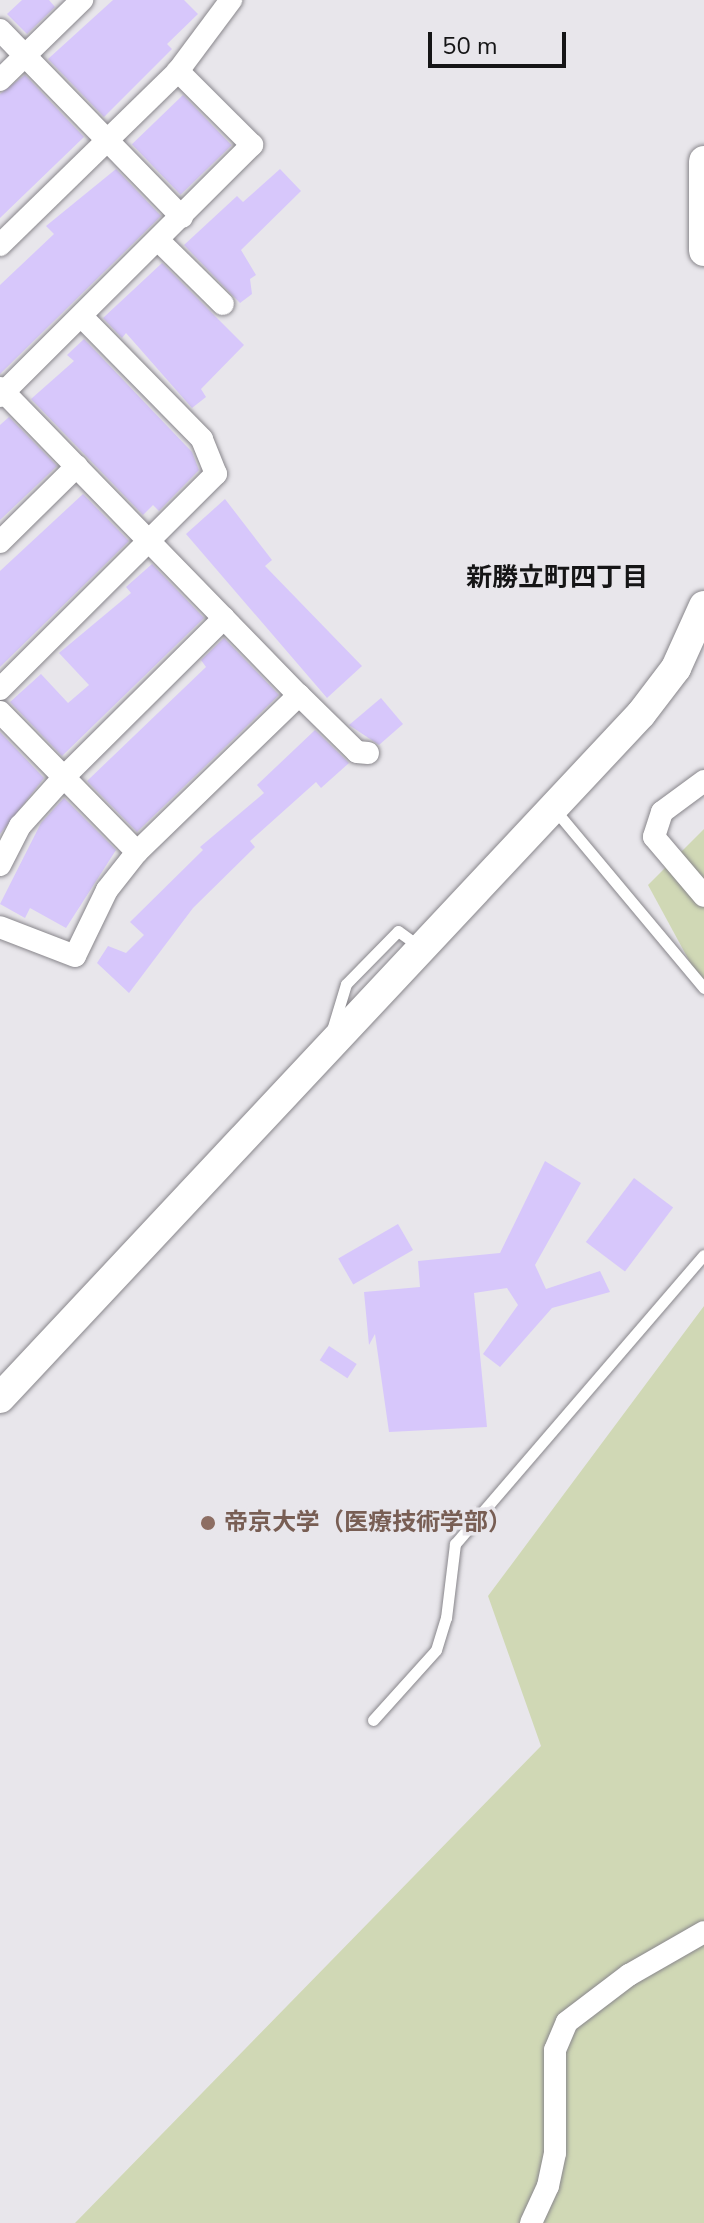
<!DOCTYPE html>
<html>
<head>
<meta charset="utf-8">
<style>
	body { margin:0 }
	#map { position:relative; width:704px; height:2223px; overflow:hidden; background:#e8e6eb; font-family:"Nunito Sans","Noto Sans JP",sans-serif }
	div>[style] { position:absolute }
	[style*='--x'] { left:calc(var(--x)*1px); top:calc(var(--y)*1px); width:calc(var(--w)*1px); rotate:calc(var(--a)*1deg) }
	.green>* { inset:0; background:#d0d8b5 }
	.building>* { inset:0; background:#d7c7fb; transform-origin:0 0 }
	.roads { filter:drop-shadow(0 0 2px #88868b) drop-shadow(0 0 2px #88868b) }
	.lane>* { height:11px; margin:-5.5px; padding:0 5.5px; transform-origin:5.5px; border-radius:5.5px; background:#fff }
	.street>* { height:22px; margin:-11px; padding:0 11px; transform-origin:11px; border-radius:11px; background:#fff }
	.secondary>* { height:30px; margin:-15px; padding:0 15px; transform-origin:15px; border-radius:15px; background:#fff }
	.dots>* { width:22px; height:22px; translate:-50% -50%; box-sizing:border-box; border:4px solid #e8e6eb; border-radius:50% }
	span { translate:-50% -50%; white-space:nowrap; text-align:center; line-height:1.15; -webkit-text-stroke:7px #e8e6eb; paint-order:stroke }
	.education-label { font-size:24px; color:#785e54; font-weight:700 }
	.left { translate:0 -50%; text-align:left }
	.neighbourhood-label { font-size:26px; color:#151516; font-weight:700 }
	.scale { position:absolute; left:428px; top:32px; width:138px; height:36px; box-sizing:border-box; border:4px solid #151516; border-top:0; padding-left:10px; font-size:24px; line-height:28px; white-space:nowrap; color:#151516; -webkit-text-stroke:6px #e8e6eb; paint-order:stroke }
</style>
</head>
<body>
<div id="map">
	<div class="green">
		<div style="clip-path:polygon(704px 829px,704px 988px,648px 885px)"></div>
		<div style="clip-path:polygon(704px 1306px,704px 2223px,75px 2223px,541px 1746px,488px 1596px)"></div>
	</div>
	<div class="building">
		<div style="clip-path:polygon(22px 0,49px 0,55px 7px,27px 34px,7px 14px)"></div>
		<div style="clip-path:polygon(113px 0,184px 0,198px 14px,167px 44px,172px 49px,104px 117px,48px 59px)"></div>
		<div style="clip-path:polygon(25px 75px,84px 137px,0 218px,0 94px)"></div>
		<div style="left:183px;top:95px;width:70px;height:71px;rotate:46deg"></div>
		<div style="clip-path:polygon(116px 169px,161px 216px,0 374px,0 285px,54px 234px,46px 226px)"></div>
		<div style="clip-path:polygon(280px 169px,301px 191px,241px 250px,256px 275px,250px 279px,252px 294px,240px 303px,184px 245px,237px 196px,243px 202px)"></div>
		<div style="clip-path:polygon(162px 263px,244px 345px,201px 389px,206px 397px,192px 408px,126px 333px,122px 338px,103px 318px)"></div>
		<div style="clip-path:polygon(84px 339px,192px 452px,199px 470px,159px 511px,153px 505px,143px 515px,31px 399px,74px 361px,67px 355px)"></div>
		<div style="clip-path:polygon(9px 417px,57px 466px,0 520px,0 425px)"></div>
		<div style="clip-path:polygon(83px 494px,129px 541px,0 667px,0 571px)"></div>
		<div style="clip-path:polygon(225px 499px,272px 560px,265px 566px,362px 666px,327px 698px,186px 534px)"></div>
		<div style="clip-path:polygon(152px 564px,204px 618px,62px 756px,10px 702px,41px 674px,68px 703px,89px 685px,59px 653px,131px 593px,126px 587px)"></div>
		<div style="clip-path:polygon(224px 638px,279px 695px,137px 832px,87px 781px,206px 667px,201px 660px)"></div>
		<div style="clip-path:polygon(381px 698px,403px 724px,379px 745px,349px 725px)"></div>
		<div style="clip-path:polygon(315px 730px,349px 763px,321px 788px,316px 782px,250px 841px,255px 847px,193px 908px,129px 993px,97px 963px,108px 946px,126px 953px,144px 935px,130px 922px,203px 850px,200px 847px,264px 793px,257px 785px)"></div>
		<div style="clip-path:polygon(0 732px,44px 778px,0 834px)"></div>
		<div style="clip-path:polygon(64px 798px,116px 850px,66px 928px,30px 908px,25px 918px,0 904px,41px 823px)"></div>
		<div style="clip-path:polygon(545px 1161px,581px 1183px,535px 1265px,546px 1289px,600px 1271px,610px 1292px,552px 1308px,500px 1367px,483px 1354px,518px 1305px,507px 1288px,474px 1293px,487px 1427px,389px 1432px,375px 1334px,369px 1345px,364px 1292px,420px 1287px,418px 1261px,500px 1253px)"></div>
		<div style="left:634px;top:1178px;width:49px;height:80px;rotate:37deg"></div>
		<div style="left:398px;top:1224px;width:30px;height:69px;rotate:60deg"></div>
		<div style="left:329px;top:1346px;width:33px;height:17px;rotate:33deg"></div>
	</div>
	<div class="roads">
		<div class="lane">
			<div style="--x:555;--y:810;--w:232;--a:50.1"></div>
			<div style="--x:332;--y:1030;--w:48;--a:-73.1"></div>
			<div style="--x:346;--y:984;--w:74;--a:-45.5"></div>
			<div style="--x:398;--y:931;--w:27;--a:36"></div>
			<div style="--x:373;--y:1720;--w:94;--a:-48"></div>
			<div style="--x:436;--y:1650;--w:34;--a:-73"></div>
			<div style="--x:446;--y:1618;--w:75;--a:-83.1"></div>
			<div style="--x:455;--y:1544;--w:381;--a:-49.3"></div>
		</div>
		<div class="street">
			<div style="--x:0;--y:30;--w:261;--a:45.8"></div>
			<div style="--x:0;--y:80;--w:115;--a:-44.3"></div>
			<div style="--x:158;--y:240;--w:91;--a:44.6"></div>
			<div style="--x:0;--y:245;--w:249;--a:-44.3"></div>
			<div style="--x:178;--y:71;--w:89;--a:-53.3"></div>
			<div style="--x:0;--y:388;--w:429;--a:45.8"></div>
			<div style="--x:299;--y:695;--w:226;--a:135.9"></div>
			<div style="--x:137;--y:852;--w:48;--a:128.3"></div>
			<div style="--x:107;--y:890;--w:73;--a:115.9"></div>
			<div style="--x:75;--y:956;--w:80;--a:-158.9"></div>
			<div style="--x:0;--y:396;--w:356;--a:-44.9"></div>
			<div style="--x:252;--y:145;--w:105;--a:-135"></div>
			<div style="--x:0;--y:542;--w:108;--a:-44.6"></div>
			<div style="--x:0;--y:689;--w:305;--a:-44.9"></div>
			<div style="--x:216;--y:474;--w:38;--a:-112"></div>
			<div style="--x:202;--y:439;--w:171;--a:-134.5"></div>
			<div style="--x:299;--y:695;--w:81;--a:44.5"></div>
			<div style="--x:357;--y:752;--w:11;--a:5"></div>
			<div style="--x:0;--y:712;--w:196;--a:45.6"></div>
			<div style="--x:704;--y:781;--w:52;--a:143.6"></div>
			<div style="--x:662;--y:812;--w:26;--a:108"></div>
			<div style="--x:654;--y:837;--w:77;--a:49.7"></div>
			<div style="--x:0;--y:865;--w:44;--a:-62.9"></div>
			<div style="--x:20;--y:826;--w:64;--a:-48.1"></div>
			<div style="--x:63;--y:778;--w:227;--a:-44.8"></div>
			<div style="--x:531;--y:2223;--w:41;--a:-65.3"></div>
			<div style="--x:548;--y:2186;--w:34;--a:-78"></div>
			<div style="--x:555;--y:2153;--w:103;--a:-90"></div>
			<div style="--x:555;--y:2050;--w:30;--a:-67"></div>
			<div style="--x:567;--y:2022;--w:78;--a:-37.2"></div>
			<div style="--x:629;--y:1975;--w:86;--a:-29.8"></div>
		</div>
		<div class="secondary">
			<div style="--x:704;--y:161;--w:90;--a:90"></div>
			<div style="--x:0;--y:1398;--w:937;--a:-46.86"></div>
			<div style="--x:641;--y:714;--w:58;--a:-52.7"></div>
			<div style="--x:676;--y:668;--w:68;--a:-65.7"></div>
		</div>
	</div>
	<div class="dots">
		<div style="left:208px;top:1523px;background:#8d6e63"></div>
	</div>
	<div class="education-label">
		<span class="left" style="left:224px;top:1523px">帝京大学（医療技術学部）</span>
	</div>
	<div class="neighbourhood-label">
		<span style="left:557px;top:578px">新勝立町四丁目</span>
	</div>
	<div class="scale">50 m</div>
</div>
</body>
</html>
